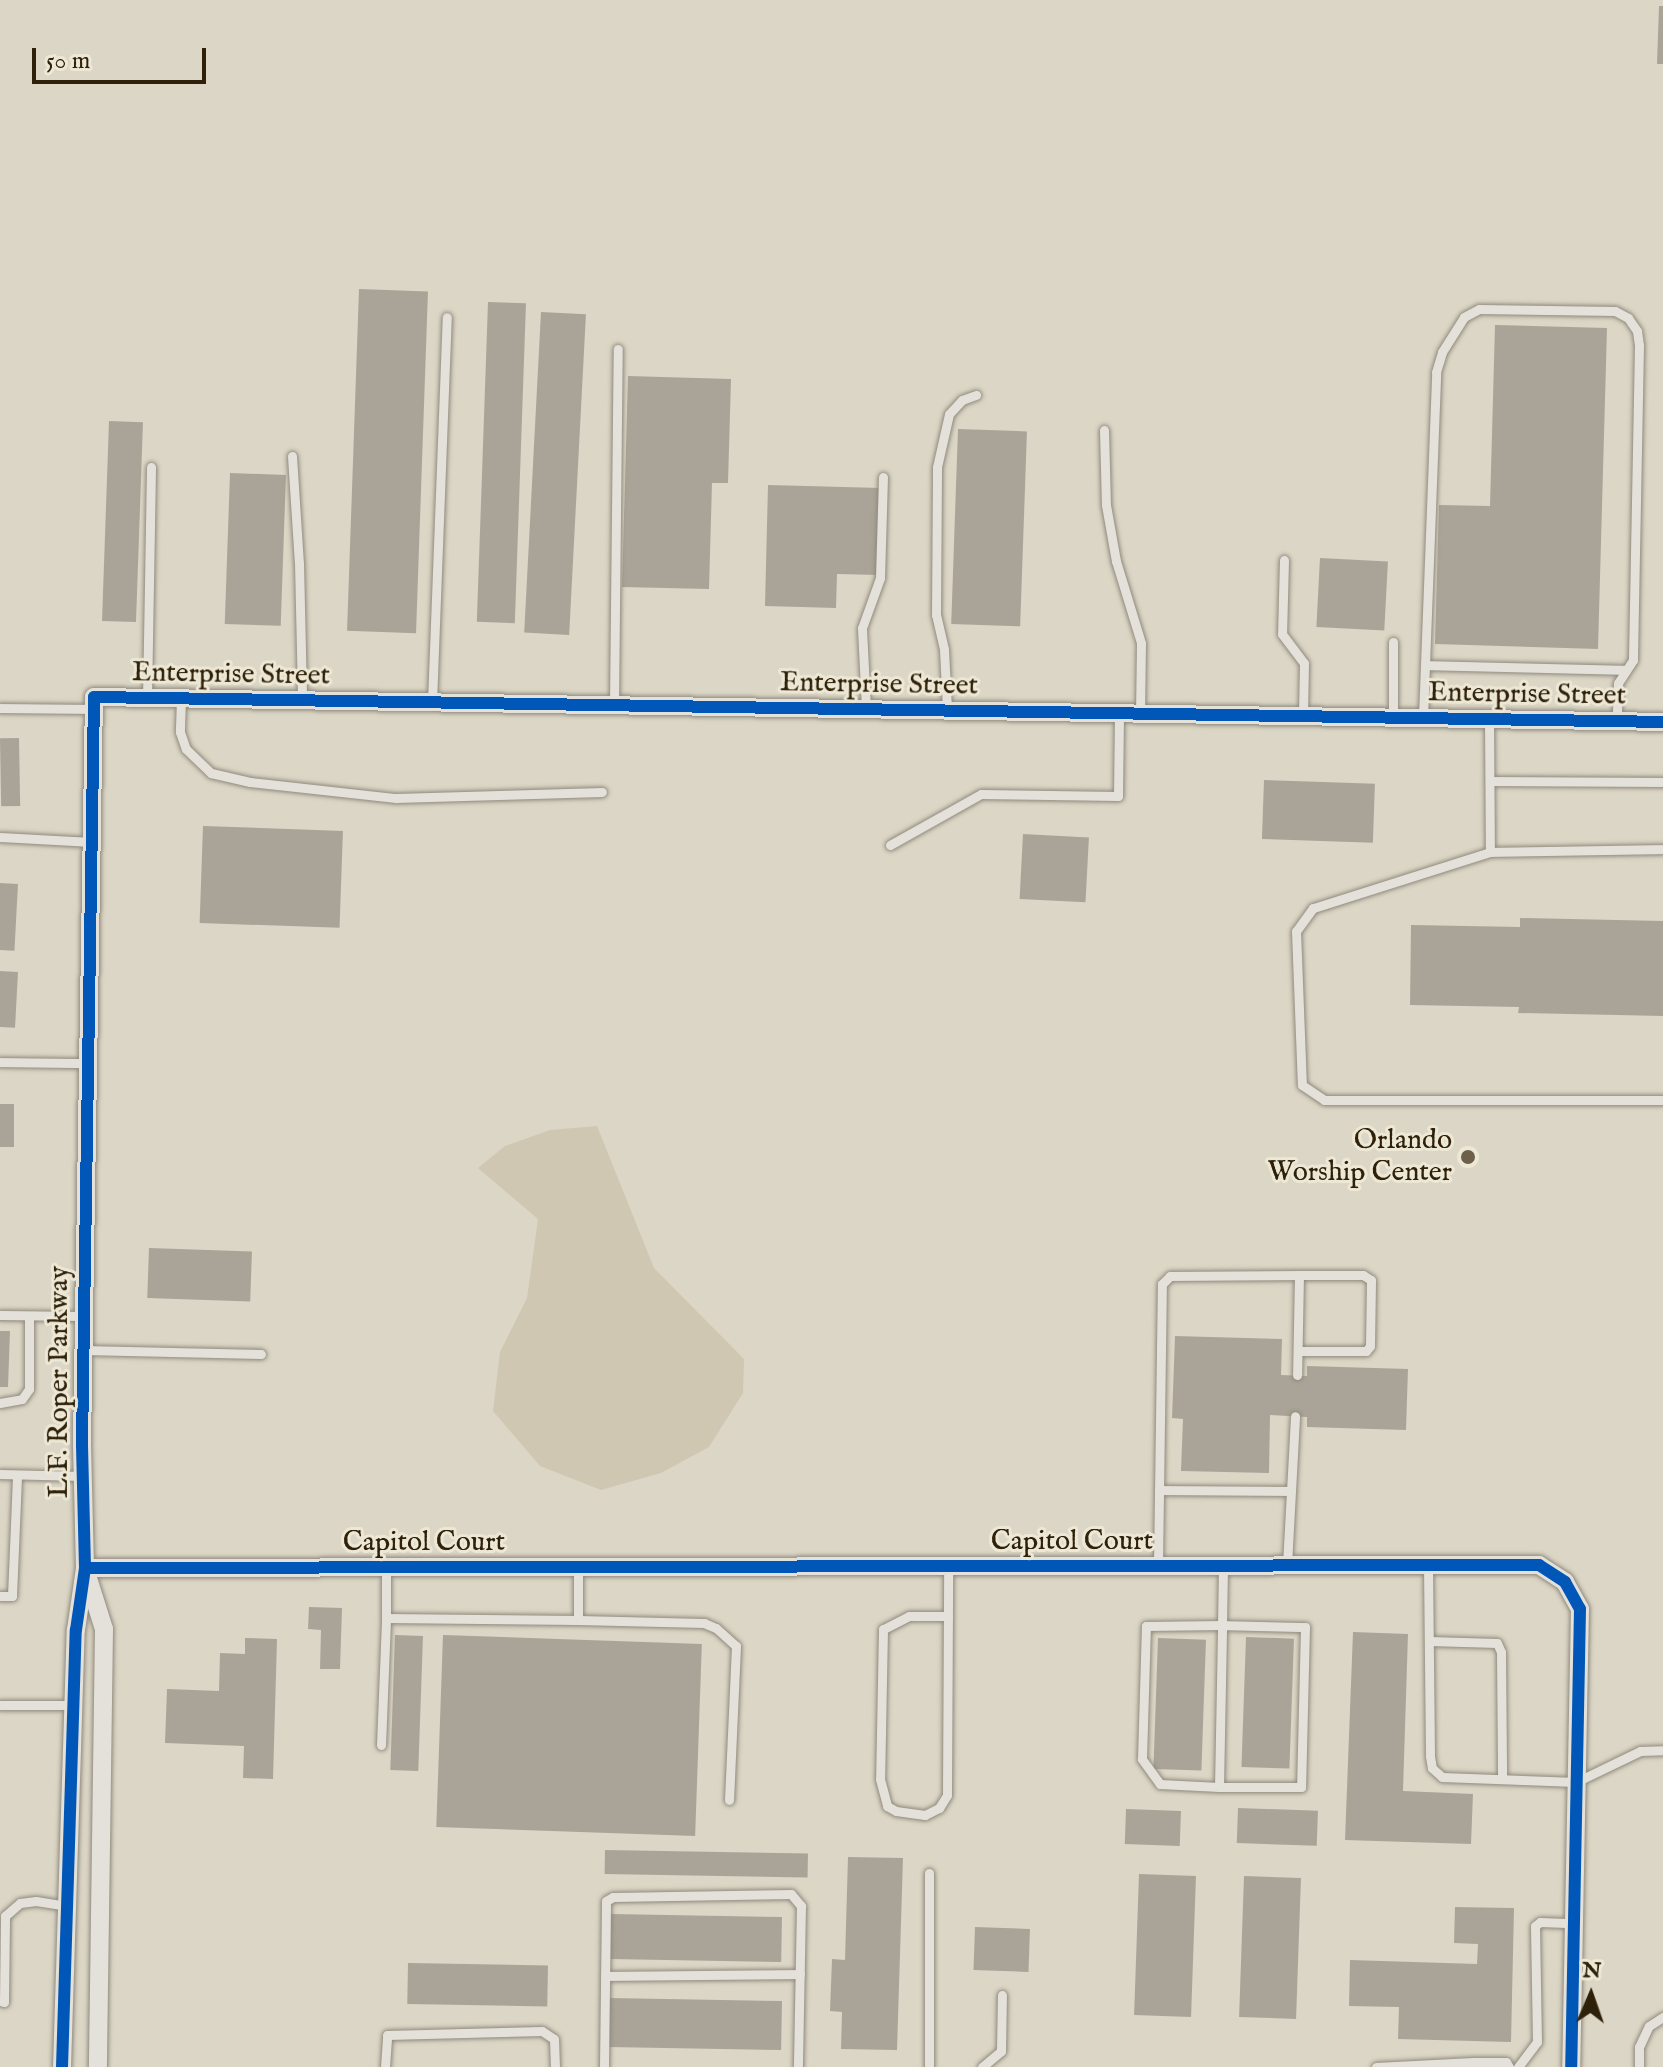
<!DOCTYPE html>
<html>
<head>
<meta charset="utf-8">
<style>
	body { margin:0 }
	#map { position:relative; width:1663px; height:2067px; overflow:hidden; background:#dcd6c6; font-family:"IM FELL English",serif }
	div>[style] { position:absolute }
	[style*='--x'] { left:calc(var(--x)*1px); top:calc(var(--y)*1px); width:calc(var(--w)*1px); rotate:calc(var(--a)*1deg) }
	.green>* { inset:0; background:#cfc7b1 }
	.building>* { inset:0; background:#aaa498; transform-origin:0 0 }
	.roads { filter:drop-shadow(0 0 2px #8f8a7d) drop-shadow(0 0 2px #8f8a7d) }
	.lane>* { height:9px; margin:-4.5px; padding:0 4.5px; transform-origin:4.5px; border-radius:4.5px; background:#e4e1da }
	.street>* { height:18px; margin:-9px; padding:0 9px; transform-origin:9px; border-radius:9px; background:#e4e1da }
	.cycleway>* { height:12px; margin:-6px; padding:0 6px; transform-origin:6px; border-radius:6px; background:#0057b8 }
	.dots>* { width:22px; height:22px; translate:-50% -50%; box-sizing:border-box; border:4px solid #ede8d5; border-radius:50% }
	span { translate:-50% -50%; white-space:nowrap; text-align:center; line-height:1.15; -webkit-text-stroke:6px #ede8d5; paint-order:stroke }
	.street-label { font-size:28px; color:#2f2009 }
	.poi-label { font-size:28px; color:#2f2009 }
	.right { translate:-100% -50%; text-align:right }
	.north { position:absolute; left:1551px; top:1955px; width:80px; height:80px; -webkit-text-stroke:6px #ede8d5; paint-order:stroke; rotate:2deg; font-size:22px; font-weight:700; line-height:32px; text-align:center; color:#2f2009 }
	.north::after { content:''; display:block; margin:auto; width:28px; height:36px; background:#2f2009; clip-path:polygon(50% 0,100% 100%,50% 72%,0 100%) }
	.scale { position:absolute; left:32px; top:48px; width:174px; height:36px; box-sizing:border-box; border:4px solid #2f2009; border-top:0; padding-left:10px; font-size:24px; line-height:28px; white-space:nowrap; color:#2f2009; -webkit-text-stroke:6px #ede8d5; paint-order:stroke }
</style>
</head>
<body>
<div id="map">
	<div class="green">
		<div style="clip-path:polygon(597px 1126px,654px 1268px,744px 1359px,743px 1393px,709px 1447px,661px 1473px,601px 1490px,540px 1466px,493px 1411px,500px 1352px,527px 1298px,538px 1219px,478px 1168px,505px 1146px,550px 1130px)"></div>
	</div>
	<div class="building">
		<div style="clip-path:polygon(1659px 6px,1663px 6px,1663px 64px,1657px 64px)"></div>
		<div style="left:359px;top:289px;width:69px;height:342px;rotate:2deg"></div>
		<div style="left:488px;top:302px;width:38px;height:320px;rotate:2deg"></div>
		<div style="left:541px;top:312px;width:45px;height:321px;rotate:3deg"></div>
		<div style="clip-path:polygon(1495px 325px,1607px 328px,1598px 649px,1435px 644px,1439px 505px,1490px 506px)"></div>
		<div style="clip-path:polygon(628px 376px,731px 379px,728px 483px,712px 483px,709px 589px,622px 587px)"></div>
		<div style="left:109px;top:421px;width:34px;height:200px;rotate:2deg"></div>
		<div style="left:958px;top:429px;width:69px;height:195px;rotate:2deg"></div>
		<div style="left:230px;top:473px;width:56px;height:151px;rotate:2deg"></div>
		<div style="clip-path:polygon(768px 485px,881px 488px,879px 575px,837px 574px,836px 608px,765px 606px)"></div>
		<div style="left:1320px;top:558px;width:68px;height:69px;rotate:3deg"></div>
		<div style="left:19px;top:738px;width:68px;height:19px;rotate:89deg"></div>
		<div style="left:1264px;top:780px;width:111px;height:59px;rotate:2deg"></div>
		<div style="left:203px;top:826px;width:140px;height:97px;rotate:2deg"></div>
		<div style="left:1023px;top:834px;width:66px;height:65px;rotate:3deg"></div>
		<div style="left:0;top:883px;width:18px;height:67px;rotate:3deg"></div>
		<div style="clip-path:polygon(1520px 918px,1663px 921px,1663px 1016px,1518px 1013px,1519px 1007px,1410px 1005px,1411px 925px,1520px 927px)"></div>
		<div style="left:0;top:971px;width:18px;height:56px;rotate:3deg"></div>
		<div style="left:0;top:1104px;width:14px;height:43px"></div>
		<div style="left:149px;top:1248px;width:103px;height:50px;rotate:2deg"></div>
		<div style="clip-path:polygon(0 1331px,10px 1331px,8px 1387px,0 1387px)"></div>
		<div style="clip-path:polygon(1175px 1336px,1282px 1339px,1281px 1375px,1307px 1376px,1307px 1366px,1408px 1369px,1406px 1430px,1307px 1427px,1307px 1417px,1270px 1415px,1269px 1473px,1181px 1471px,1183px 1419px,1172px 1418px)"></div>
		<div style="clip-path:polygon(309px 1607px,342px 1608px,340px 1669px,320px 1669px,321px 1630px,308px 1629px)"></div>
		<div style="clip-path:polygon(1353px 1632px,1408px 1634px,1403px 1791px,1473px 1794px,1471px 1844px,1345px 1840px)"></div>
		<div style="left:395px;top:1635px;width:28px;height:135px;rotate:2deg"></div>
		<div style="left:443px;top:1635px;width:259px;height:192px;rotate:2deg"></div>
		<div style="left:1246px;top:1637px;width:48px;height:130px;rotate:2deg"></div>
		<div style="clip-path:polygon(245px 1638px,277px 1639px,273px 1779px,243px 1778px,244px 1746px,165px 1743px,167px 1689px,219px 1691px,220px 1653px,245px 1654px)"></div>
		<div style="left:1158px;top:1638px;width:48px;height:131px;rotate:2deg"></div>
		<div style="left:1238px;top:1808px;width:80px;height:35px;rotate:2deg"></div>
		<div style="left:1126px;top:1809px;width:55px;height:35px;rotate:2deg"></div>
		<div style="left:605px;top:1850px;width:203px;height:24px;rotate:1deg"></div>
		<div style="clip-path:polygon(848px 1857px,903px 1858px,897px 2050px,841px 2049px,842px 2012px,830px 2011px,832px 1959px,845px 1960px)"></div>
		<div style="left:1139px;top:1874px;width:57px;height:141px;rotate:2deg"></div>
		<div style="left:1244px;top:1876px;width:57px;height:141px;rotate:2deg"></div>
		<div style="clip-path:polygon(1455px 1907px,1514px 1908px,1511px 2042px,1398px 2039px,1399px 2007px,1349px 2006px,1350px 1960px,1477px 1964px,1478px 1944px,1454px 1943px)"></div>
		<div style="left:611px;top:1914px;width:171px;height:45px;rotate:1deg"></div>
		<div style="left:975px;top:1927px;width:55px;height:43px;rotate:2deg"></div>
		<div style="left:408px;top:1963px;width:140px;height:41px;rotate:1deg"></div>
		<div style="left:609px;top:1998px;width:173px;height:49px;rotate:1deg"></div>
	</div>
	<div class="roads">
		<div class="lane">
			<div style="--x:1104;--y:430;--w:75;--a:88.5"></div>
			<div style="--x:1106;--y:505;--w:57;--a:79.9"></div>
			<div style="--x:1116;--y:561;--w:86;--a:73"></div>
			<div style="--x:1141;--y:643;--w:70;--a:90.8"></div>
			<div style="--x:292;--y:456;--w:107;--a:86.3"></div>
			<div style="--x:299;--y:563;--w:137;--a:88.7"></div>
			<div style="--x:1284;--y:560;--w:74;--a:91.5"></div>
			<div style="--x:1282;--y:634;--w:36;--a:53"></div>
			<div style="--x:1304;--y:663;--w:52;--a:91.1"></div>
			<div style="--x:1393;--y:642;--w:75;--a:90"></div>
			<div style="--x:1425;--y:665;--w:201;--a:1.4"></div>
			<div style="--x:147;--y:698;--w:231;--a:-89"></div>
			<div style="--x:181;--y:699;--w:33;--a:92"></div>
			<div style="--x:180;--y:732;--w:18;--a:71"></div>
			<div style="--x:186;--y:749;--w:35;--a:44"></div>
			<div style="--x:211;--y:773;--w:40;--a:13"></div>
			<div style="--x:250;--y:782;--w:147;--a:6.3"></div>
			<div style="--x:396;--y:798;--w:206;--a:-1.7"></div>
			<div style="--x:432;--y:702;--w:385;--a:-87.8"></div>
			<div style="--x:614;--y:705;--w:356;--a:-89.4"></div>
			<div style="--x:0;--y:708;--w:94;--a:0.6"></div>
			<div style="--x:866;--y:708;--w:80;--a:-92.9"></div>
			<div style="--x:862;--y:628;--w:53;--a:-70.2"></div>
			<div style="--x:880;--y:578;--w:101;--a:-88.3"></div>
			<div style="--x:947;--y:709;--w:60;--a:-92.9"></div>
			<div style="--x:944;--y:649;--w:35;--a:-103"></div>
			<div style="--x:936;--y:615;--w:148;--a:-89.6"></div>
			<div style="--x:937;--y:467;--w:54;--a:-77.2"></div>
			<div style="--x:949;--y:414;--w:19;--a:-47"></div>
			<div style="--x:962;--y:400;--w:15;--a:-20"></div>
			<div style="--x:1423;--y:717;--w:345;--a:-87.8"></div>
			<div style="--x:1436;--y:372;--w:21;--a:-73"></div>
			<div style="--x:1442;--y:352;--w:41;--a:-57.8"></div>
			<div style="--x:1464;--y:317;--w:17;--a:-28"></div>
			<div style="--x:1479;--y:309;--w:136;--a:0.8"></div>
			<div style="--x:1615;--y:311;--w:15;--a:28"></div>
			<div style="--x:1628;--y:318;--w:16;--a:55"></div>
			<div style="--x:1637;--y:331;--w:14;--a:82"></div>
			<div style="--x:1639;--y:345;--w:315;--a:91.1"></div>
			<div style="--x:1633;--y:660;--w:27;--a:123"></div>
			<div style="--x:1618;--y:683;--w:38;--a:92"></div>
			<div style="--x:1489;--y:719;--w:133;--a:89.6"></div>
			<div style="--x:1490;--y:781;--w:173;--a:0.3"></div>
			<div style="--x:0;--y:837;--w:92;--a:3.1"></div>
			<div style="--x:890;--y:845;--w:104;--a:-29.3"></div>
			<div style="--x:981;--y:794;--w:137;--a:0.8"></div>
			<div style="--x:1118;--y:796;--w:84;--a:-89.3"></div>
			<div style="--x:1663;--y:849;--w:173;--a:179"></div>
			<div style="--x:1490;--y:852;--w:186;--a:162.4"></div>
			<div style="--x:1313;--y:908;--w:29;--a:126"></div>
			<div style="--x:1296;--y:931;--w:154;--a:87.8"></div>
			<div style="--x:1302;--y:1085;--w:27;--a:34"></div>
			<div style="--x:1324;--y:1100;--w:339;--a:0"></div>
			<div style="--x:0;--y:1062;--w:88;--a:0.7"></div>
			<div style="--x:0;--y:1315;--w:84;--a:0.7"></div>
			<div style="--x:83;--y:1350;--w:178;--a:1.3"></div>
			<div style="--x:1298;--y:1351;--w:68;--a:0"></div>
			<div style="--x:1366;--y:1351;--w:6;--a:-51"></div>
			<div style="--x:1370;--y:1346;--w:66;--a:-89.1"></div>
			<div style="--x:1371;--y:1280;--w:9;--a:-148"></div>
			<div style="--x:1363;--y:1275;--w:64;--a:180"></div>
			<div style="--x:0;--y:1403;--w:22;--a:-10"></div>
			<div style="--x:22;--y:1399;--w:12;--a:-55"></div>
			<div style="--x:29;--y:1389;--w:73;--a:-90"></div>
			<div style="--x:0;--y:1474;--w:83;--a:1.4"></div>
			<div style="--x:1159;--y:1490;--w:132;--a:0.4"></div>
			<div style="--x:1158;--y:1565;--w:281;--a:-89.2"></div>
			<div style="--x:1162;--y:1284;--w:11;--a:-45"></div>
			<div style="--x:1170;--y:1276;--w:129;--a:-0.4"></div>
			<div style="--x:1299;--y:1275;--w:100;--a:91.1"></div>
			<div style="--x:1287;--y:1565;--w:149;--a:-86.9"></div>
			<div style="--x:1428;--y:1565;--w:191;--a:89.4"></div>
			<div style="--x:1430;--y:1756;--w:12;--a:81"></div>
			<div style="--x:1432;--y:1768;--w:13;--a:42"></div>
			<div style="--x:1442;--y:1777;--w:134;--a:2.1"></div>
			<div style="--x:1576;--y:1782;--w:71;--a:-25.8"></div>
			<div style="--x:1640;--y:1751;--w:23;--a:-2"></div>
			<div style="--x:386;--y:1567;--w:51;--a:90"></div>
			<div style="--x:386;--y:1618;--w:192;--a:0.6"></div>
			<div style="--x:578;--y:1567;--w:53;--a:90"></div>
			<div style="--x:578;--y:1620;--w:126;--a:1.4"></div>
			<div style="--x:704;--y:1623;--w:13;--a:23"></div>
			<div style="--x:716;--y:1628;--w:27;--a:42"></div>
			<div style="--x:736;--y:1646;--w:154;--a:92.6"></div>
			<div style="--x:0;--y:1596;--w:12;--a:0"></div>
			<div style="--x:12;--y:1596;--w:121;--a:-87.6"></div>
			<div style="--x:948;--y:1616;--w:39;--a:180"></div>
			<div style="--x:909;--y:1616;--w:29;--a:153"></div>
			<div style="--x:883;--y:1629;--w:150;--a:91.1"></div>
			<div style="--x:880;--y:1779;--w:28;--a:75"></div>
			<div style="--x:887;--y:1806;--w:10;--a:29"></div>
			<div style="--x:896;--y:1811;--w:29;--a:8"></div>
			<div style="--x:925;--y:1815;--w:16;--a:-27"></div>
			<div style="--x:939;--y:1808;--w:15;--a:-58"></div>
			<div style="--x:947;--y:1795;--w:229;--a:-89.7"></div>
			<div style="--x:1429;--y:1641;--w:68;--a:1.7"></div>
			<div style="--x:1497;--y:1643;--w:10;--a:66"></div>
			<div style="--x:1501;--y:1652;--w:127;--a:89.5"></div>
			<div style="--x:0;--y:1705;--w:74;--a:0"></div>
			<div style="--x:381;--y:1745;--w:127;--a:-87.7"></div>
			<div style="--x:1219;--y:1787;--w:59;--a:-177.1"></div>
			<div style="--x:1160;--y:1784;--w:31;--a:-126"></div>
			<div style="--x:1142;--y:1759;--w:133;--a:-88.3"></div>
			<div style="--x:1146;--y:1626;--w:76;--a:-0.8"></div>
			<div style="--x:1222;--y:1625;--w:83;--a:1.4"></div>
			<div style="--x:1305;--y:1627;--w:160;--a:91.4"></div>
			<div style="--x:1301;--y:1787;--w:82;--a:180"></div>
			<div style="--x:1219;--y:1787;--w:162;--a:-88.9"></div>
			<div style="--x:1222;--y:1625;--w:60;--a:-89"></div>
			<div style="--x:605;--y:1976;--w:195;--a:-0.6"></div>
			<div style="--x:0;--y:2001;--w:4;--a:14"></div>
			<div style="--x:4;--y:2002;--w:86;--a:-89.3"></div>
			<div style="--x:5;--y:1916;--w:20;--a:-41"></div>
			<div style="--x:20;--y:1903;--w:16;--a:-7"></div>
			<div style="--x:36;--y:1901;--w:31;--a:9"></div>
			<div style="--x:385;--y:2067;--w:32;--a:-86"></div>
			<div style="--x:387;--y:2035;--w:155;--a:-1.5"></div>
			<div style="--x:542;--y:2031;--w:14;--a:34"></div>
			<div style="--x:554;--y:2039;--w:28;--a:88"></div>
			<div style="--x:604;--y:2067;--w:166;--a:-89.3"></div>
			<div style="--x:606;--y:1901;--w:8;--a:-30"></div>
			<div style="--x:613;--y:1897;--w:178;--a:-1"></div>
			<div style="--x:791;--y:1894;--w:16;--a:50"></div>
			<div style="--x:801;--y:1906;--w:161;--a:91.1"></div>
			<div style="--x:929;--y:2067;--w:194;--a:-90"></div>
			<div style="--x:982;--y:2067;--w:25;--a:-40"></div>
			<div style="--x:1001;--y:2051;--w:56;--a:-89"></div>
			<div style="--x:1376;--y:2067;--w:97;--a:-3"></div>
			<div style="--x:1473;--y:2062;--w:33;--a:0"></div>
			<div style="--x:1506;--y:2062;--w:6;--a:59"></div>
			<div style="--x:1518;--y:2067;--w:31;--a:-53"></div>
			<div style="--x:1537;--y:2042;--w:116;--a:-91"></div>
			<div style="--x:1535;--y:1926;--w:6;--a:-39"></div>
			<div style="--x:1540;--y:1922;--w:33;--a:2"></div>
			<div style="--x:1639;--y:2067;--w:20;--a:-90"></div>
			<div style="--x:1639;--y:2047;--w:23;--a:-65"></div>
			<div style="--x:1649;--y:2026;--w:17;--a:-33"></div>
		</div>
		<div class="street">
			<div style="--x:85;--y:1568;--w:1454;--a:-0.12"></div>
			<div style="--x:1539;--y:1565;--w:31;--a:33"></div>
			<div style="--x:1565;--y:1582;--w:31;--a:61"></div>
			<div style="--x:1580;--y:1609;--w:458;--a:91.1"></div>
			<div style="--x:86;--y:1572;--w:60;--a:72.5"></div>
			<div style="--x:104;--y:1629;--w:438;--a:90.8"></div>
			<div style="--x:62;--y:2067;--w:437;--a:-88.2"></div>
			<div style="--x:76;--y:1630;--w:63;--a:-81.7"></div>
			<div style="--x:85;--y:1568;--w:124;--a:-91.4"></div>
			<div style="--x:82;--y:1444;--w:747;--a:-89.08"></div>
			<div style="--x:94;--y:697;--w:1569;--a:0.91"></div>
		</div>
	</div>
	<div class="cycleway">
		<div style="--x:85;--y:1568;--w:1454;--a:-0.12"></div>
		<div style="--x:1539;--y:1565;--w:31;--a:33"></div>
		<div style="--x:1565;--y:1582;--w:31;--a:61"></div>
		<div style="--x:1580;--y:1609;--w:458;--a:91.1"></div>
		<div style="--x:62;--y:2067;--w:437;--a:-88.2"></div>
		<div style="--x:76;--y:1630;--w:63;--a:-81.7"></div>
		<div style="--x:85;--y:1568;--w:124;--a:-91.4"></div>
		<div style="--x:82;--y:1444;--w:747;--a:-89.08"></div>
		<div style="--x:94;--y:697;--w:1569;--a:0.91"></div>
	</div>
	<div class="dots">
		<div style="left:1468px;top:1157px;background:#6c604b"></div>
	</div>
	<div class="street-label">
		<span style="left:231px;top:675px;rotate:1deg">Enterprise Street</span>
		<span style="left:879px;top:685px;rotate:1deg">Enterprise Street</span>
		<span style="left:1527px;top:695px;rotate:1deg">Enterprise Street</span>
		<span style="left:60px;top:1382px;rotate:-90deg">L.F. Roper Parkway</span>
		<span style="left:1072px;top:1542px">Capitol Court</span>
		<span style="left:424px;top:1543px">Capitol Court</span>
	</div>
	<div class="poi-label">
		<span class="right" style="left:1452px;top:1157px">Orlando<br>Worship Center</span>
	</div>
	<div class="north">N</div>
	<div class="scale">50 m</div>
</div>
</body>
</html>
